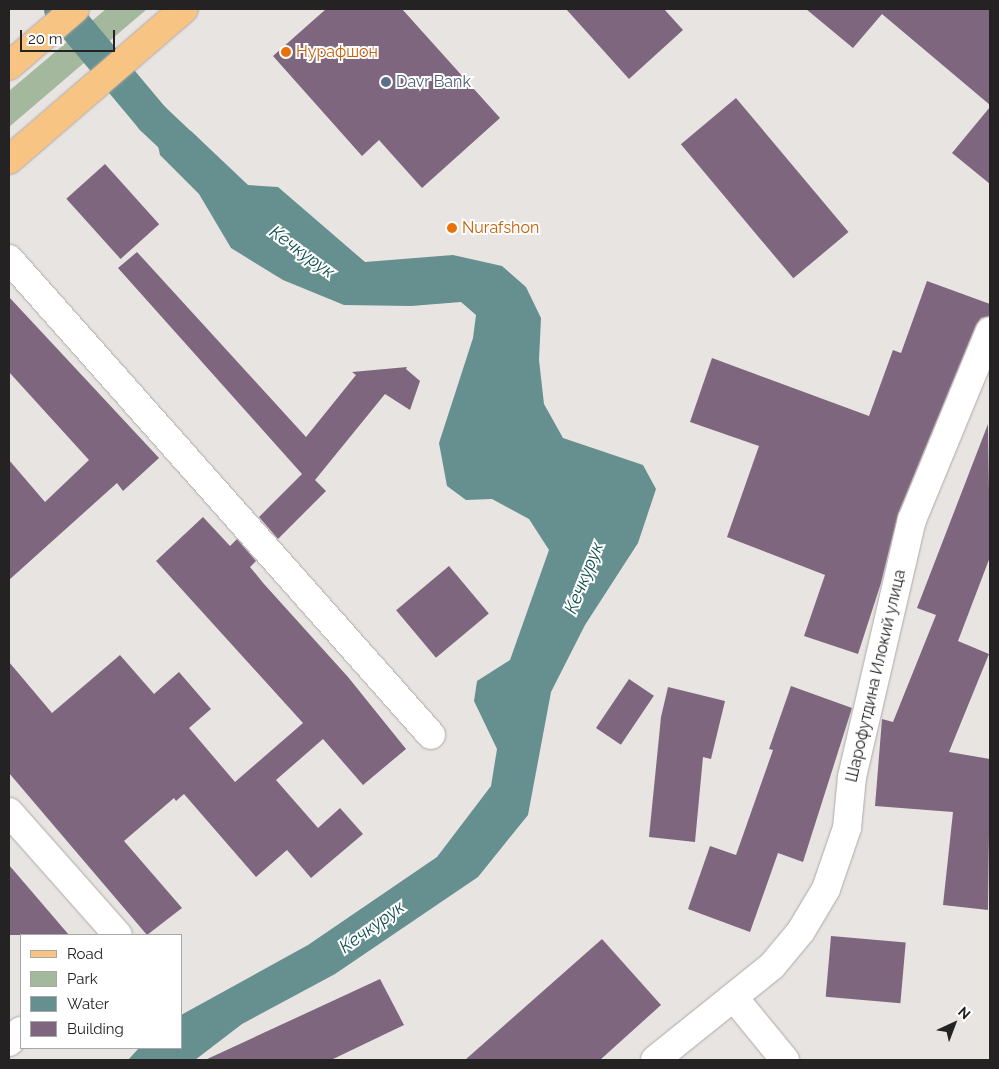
<!DOCTYPE html>
<html>
<head>
<meta charset="utf-8">
<style>
	body { margin:0 }
	#map { position:relative; width:999px; height:1069px; overflow:hidden; background:#e8e4e1; font-family:Raleway,sans-serif }
	div>[style] { position:absolute }
	[style*='--x'] { left:calc(var(--x)*1px); top:calc(var(--y)*1px); width:calc(var(--w)*1px); rotate:calc(var(--a)*1deg) }
	.green>* { inset:0; background:#a4b89e }
	.water>* { inset:0; background:#66908f }
	.canal>* { height:34px; margin:-17px; padding:0 17px; transform-origin:17px; border-radius:17px; background:#66908f }
	.building>* { inset:0; background:#7e677e; transform-origin:0 0 }
	.roads { filter:drop-shadow(0 0 1px #aea9a7) drop-shadow(0 0 1px #aea9a7) }
	.minor>* { height:28px; margin:-14px; padding:0 14px; transform-origin:14px; border-radius:14px; background:#fff }
	.major>* { height:28px; margin:-14px; padding:0 14px; transform-origin:14px; border-radius:14px; background:#f8c484 }
	.dots>* { width:14px; height:14px; translate:-50% -50%; box-sizing:border-box; border:2px solid #fff; border-radius:50% }
	span { translate:-50% -50%; white-space:nowrap; text-align:center; line-height:1.15; -webkit-text-stroke:4px #fff; paint-order:stroke }
	.food-label { font-size:16px; color:#c56008 }
	.left { translate:0 -50%; text-align:left }
	.service-label { font-size:16px; color:#4e5e75 }
	.street-label { font-size:16px; color:#242222 }
	.water-label { font-size:18px; color:#115050; font-style:italic }
	.frame { position:absolute; inset:0; border:10px solid #242222; pointer-events:none }
	.legend { position:absolute; left:20px; top:934px; width:162px; height:115px; box-sizing:border-box; background:#fff; border:1px solid #a7a7a7; margin:0; padding:6px 9px; list-style:none; font-size:15px; color:#242222 }
	.legend li { display:flex; align-items:center; gap:10px; height:25px }
	.legend b { width:25px; border:1px solid #a7a7a7 }
	.north { position:absolute; left:929px; top:999px; width:50px; height:50px; -webkit-text-stroke:4px #fff; paint-order:stroke; rotate:43deg; font-size:14px; font-weight:700; line-height:20px; text-align:center; color:#242222 }
	.north::after { content:''; display:block; margin:auto; width:18px; height:22px; background:#242222; clip-path:polygon(50% 0,100% 100%,50% 72%,0 100%) }
	.scale { position:absolute; left:20px; top:30px; width:95px; height:22px; box-sizing:border-box; border:2px solid #242222; border-top:0; padding-left:6px; font-size:15px; line-height:18px; white-space:nowrap; color:#242222; -webkit-text-stroke:4px #fff; paint-order:stroke }
</style>
</head>
<body>
<div id="map">
	<div class="green">
		<div style="clip-path:polygon(106px 9px,147px 9px,9px 127px,9px 91px)"></div>
	</div>
	<div class="water">
		<div style="clip-path:polygon(152px 118px,191px 131px,248px 185px,278px 187px,365px 262px,453px 255px,502px 266px,526px 287px,541px 318px,539px 360px,544px 404px,563px 438px,643px 465px,656px 489px,638px 543px,585px 625px,551px 692px,528px 815px,478px 877px,335px 974px,242px 1024px,195px 1060px,128px 1060px,139px 1048px,181px 1048px,181px 1015px,308px 945px,437px 857px,491px 786px,497px 749px,474px 701px,477px 681px,510px 660px,549px 550px,529px 519px,492px 499px,466px 500px,447px 486px,439px 443px,473px 338px,476px 315px,461px 302px,411px 306px,344px 305px,283px 280px,231px 248px,199px 194px,160px 155px)"></div>
	</div>
	<div class="canal">
		<div style="--x:61;--y:9;--w:142;--a:50.1"></div>
		<div style="--x:152;--y:118;--w:45;--a:43.2"></div>
	</div>
	<div class="building">
		<div style="clip-path:polygon(326px 9px,402px 9px,500px 118px,422px 188px,379px 140px,362px 156px,273px 56px)"></div>
		<div style="clip-path:polygon(566px 9px,664px 9px,683px 30px,629px 79px)"></div>
		<div style="clip-path:polygon(806px 9px,990px 9px,990px 105px,882px 14px,853px 48px)"></div>
		<div style="left:736px;top:98px;width:175px;height:72px;rotate:50deg"></div>
		<div style="clip-path:polygon(990px 107px,990px 184px,952px 153px)"></div>
		<div style="left:105px;top:164px;width:81px;height:52px;rotate:48deg"></div>
		<div style="clip-path:polygon(137px 252px,306px 437px,356px 375px,352px 372px,407px 367px,406px 369px,420px 381px,410px 410px,385px 394px,315px 480px,326px 491px,278px 539px,259px 517px,302px 474px,118px 268px)"></div>
		<div style="clip-path:polygon(927px 281px,990px 304px,990px 316px,981px 318px,976px 325px,898px 514px,881px 583px,858px 654px,804px 636px,825px 575px,727px 537px,759px 446px,690px 422px,712px 358px,869px 416px,893px 350px,901px 353px)"></div>
		<div style="clip-path:polygon(9px 297px,159px 458px,123px 491px,117px 483px,9px 580px,9px 460px,45px 502px,89px 460px,9px 372px)"></div>
		<div style="clip-path:polygon(988px 424px,990px 557px,958px 641px,989px 654px,949px 752px,990px 759px,988px 910px,943px 905px,953px 812px,875px 806px,882px 719px,893px 722px,936px 615px,917px 608px)"></div>
		<div style="clip-path:polygon(203px 517px,230px 546px,237px 539px,256px 561px,250px 567px,264px 584px,348px 677px,406px 749px,363px 785px,323px 739px,276px 780px,318px 828px,340px 808px,363px 834px,311px 878px,287px 850px,256px 877px,184px 794px,176px 801px,174px 798px,124px 841px,182px 908px,147px 935px,9px 773px,9px 662px,52px 713px,120px 655px,154px 694px,179px 672px,211px 709px,189px 728px,235px 782px,303px 723px,156px 561px)"></div>
		<div style="left:449px;top:566px;width:62px;height:69px;rotate:50deg"></div>
		<div style="left:629px;top:679px;width:30px;height:59px;rotate:34deg"></div>
		<div style="clip-path:polygon(791px 686px,852px 708px,803px 862px,778px 853px,750px 932px,688px 909px,710px 846px,736px 855px,773px 750px,769px 749px)"></div>
		<div style="clip-path:polygon(668px 687px,725px 701px,711px 759px,703px 757px,695px 842px,649px 837px,661px 717px)"></div>
		<div style="clip-path:polygon(9px 865px,69px 935px,9px 935px)"></div>
		<div style="left:831px;top:936px;width:75px;height:61px;rotate:5deg"></div>
		<div style="clip-path:polygon(602px 939px,661px 1005px,600px 1060px,465px 1060px)"></div>
		<div style="clip-path:polygon(380px 979px,404px 1025px,331px 1060px,205px 1060px)"></div>
	</div>
	<div class="roads">
		<div class="minor">
			<div style="--x:9;--y:259;--w:636;--a:48.44"></div>
			<div style="--x:9;--y:812;--w:164;--a:48.5"></div>
			<div style="--x:735;--y:999;--w:79;--a:50.7"></div>
			<div style="--x:9;--y:1042;--w:16;--a:-43"></div>
			<div style="--x:655;--y:1060;--w:150;--a:-38.8"></div>
			<div style="--x:772;--y:966;--w:45;--a:-50.4"></div>
			<div style="--x:801;--y:931;--w:49;--a:-59.2"></div>
			<div style="--x:826;--y:889;--w:65;--a:-71"></div>
			<div style="--x:847;--y:828;--w:51;--a:-84.4"></div>
			<div style="--x:852;--y:777;--w:264;--a:-76.9"></div>
			<div style="--x:912;--y:520;--w:204;--a:-67.6"></div>
		</div>
		<div class="major">
			<div style="--x:9;--y:66;--w:87;--a:-40.8"></div>
			<div style="--x:9;--y:160;--w:231;--a:-40.8"></div>
		</div>
	</div>
	<div class="dots">
		<div style="left:286px;top:52px;background:#e8710a"></div>
		<div style="left:386px;top:82px;background:#5c6f8a"></div>
		<div style="left:452px;top:228px;background:#e8710a"></div>
	</div>
	<div class="food-label">
		<span class="left" style="left:296px;top:52px">Нурафшон</span>
		<span class="left" style="left:462px;top:228px">Nurafshon</span>
	</div>
	<div class="service-label">
		<span class="left" style="left:396px;top:82px">Davr Bank</span>
	</div>
	<div class="street-label">
		<span style="left:876px;top:676px;rotate:-77deg">Шарофутдина Илокий улица</span>
	</div>
	<div class="water-label">
		<span style="left:302px;top:252px;rotate:36deg">Кечкурук</span>
		<span style="left:584px;top:578px;rotate:-68deg">Кечкурук</span>
		<span style="left:372px;top:927px;rotate:-36deg">Кечкурук</span>
	</div>
	<div class="frame"></div>
	<ul class="legend">
	<li><b style="height:6px;background:#f8c484"></b>Road</li>
	<li><b style="height:14px;background:#a4b89e"></b>Park</li>
	<li><b style="height:14px;background:#66908f"></b>Water</li>
	<li><b style="height:14px;background:#7e677e"></b>Building</li>
	</ul>
	<div class="north">N</div>
	<div class="scale">20 m</div>
</div>
</body>
</html>
